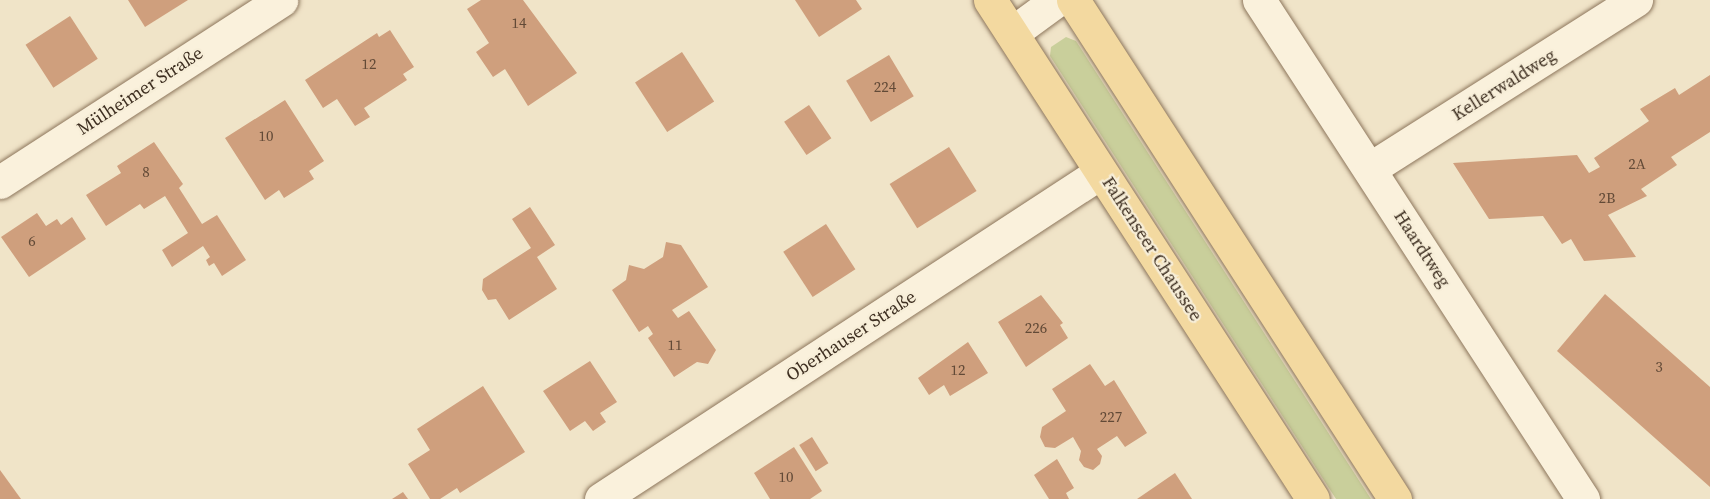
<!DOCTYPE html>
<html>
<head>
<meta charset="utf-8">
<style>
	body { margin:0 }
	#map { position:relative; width:1710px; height:499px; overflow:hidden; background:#f0e4c8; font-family:"Source Serif 4",serif }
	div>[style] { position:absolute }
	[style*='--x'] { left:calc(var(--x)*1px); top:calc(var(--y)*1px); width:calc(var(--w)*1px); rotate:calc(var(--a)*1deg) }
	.green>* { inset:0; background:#c9cf9b }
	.building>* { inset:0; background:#cf9f7d; transform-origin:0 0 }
	.roads { filter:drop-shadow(0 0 2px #8d765c) drop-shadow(0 0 2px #8d765c) }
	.minor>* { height:33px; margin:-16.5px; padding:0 16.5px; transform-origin:16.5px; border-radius:16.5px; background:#faf1dc }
	.major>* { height:33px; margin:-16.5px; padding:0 16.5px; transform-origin:16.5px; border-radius:16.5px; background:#f3d9a0 }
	span { translate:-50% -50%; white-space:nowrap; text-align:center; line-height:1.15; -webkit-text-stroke:4.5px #f7eed8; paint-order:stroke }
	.number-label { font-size:15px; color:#624a37 }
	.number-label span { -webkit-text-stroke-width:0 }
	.street-label { font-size:18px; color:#3d2e20 }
</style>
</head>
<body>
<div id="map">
	<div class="green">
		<div style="clip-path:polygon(1066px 37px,1076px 41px,1371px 499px,1336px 499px,1050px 56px,1051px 47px)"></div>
	</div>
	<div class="building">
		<div style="clip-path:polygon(128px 0,188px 0,145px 27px)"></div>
		<div style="clip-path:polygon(481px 0,523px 0,577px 73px,528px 106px,505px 69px,493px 77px,476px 52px,489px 43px,467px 9px)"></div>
		<div style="clip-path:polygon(795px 0,856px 0,862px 9px,819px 37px)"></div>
		<div style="left:70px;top:16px;width:51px;height:53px;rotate:57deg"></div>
		<div style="clip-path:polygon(390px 30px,414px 67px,403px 74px,407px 80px,364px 108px,370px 117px,355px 126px,337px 99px,323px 108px,305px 80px,377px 33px,379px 37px)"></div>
		<div style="left:682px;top:52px;width:59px;height:56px;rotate:57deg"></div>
		<div style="left:889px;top:55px;width:48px;height:50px;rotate:59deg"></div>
		<div style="clip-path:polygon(1710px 75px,1710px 132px,1671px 157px,1677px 165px,1641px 189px,1647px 196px,1608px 215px,1636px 257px,1584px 261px,1571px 239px,1562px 244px,1543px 216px,1489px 219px,1453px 163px,1577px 155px,1589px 173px,1600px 167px,1594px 158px,1649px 121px,1640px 109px,1675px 88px,1679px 95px)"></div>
		<div style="clip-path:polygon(285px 100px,324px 161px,309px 171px,314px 179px,284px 198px,279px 190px,265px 200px,225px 138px)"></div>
		<div style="left:809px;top:105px;width:40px;height:30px;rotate:56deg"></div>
		<div style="clip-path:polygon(154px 142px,183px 184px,179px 188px,202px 224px,217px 215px,246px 260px,222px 276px,214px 263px,209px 266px,206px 260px,210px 257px,203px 246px,172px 267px,162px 250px,188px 233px,165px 196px,144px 209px,140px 204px,106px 226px,86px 195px,121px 173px,117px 166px)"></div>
		<div style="left:949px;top:147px;width:52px;height:70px;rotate:58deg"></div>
		<div style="clip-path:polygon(530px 207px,555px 245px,537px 257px,557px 289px,509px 320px,496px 299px,488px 300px,482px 290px,483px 279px,531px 248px,512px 219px)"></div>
		<div style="clip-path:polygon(37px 213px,46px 226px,57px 219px,61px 225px,72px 217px,86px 239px,29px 277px,1px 237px)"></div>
		<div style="left:826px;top:224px;width:54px;height:51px;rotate:57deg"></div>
		<div style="clip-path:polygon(666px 242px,681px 245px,708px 287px,672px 310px,678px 318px,689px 311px,716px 350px,708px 364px,697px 362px,674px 377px,648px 338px,653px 334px,648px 326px,639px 332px,612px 290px,626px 280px,629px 265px,644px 269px,663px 257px)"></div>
		<div style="clip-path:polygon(1605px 294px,1710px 387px,1710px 487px,1557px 351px)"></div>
		<div style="clip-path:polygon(1041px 295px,1063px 323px,1060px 325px,1068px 338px,1026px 367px,998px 322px)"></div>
		<div style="clip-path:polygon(968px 342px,988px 373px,950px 396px,944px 385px,929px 395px,918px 378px)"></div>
		<div style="clip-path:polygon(590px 361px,617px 402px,600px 413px,606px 422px,593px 431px,585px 421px,570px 431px,543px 391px)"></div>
		<div style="clip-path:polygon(1090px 364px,1105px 386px,1114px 380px,1147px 433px,1125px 447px,1117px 436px,1097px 449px,1102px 456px,1100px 464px,1093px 470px,1084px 467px,1079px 460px,1081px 451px,1073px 437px,1055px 448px,1045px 447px,1040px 437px,1042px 427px,1066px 411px,1052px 389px)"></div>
		<div style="clip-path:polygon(483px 386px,525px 452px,460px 493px,457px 488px,440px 499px,430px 499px,408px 464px,430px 450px,417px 429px)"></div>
		<div style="left:812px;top:437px;width:31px;height:15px;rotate:58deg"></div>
		<div style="clip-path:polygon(794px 447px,822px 491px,810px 499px,770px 499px,754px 473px)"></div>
		<div style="clip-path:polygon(1057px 459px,1074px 488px,1066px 493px,1069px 499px,1049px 499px,1034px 475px)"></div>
		<div style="clip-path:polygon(0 470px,21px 499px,0 499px)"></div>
		<div style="clip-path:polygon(1175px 473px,1192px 499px,1137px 499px)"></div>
		<div style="clip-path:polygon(403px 492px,408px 499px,392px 499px)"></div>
	</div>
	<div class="roads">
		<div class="minor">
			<div style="--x:1259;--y:0;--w:595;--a:57"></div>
			<div style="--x:1012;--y:33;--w:56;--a:-36.3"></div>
			<div style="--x:1371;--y:168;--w:314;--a:-32.4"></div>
			<div style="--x:0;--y:182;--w:335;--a:-32.9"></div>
			<div style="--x:601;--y:499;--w:597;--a:-33.18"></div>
		</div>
		<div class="major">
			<div style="--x:990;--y:0;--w:594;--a:57.09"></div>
			<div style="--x:1073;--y:0;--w:594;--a:57.17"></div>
		</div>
	</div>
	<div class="number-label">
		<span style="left:519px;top:23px">14</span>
		<span style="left:369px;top:64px">12</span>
		<span style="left:885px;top:87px">224</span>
		<span style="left:266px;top:136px">10</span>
		<span style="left:1637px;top:164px">2A</span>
		<span style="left:146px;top:172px">8</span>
		<span style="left:1607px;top:198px">2B</span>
		<span style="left:32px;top:241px">6</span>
		<span style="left:1036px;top:328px">226</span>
		<span style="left:675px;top:345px">11</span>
		<span style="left:1659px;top:367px">3</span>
		<span style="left:958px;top:370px">12</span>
		<span style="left:1111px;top:417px">227</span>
		<span style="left:786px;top:477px">10</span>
	</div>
	<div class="street-label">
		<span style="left:1504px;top:85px;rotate:-32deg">Kellerwaldweg</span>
		<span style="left:140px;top:91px;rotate:-33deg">Mülheimer Straße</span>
		<span style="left:1152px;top:249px;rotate:57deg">Falkenseer Chaussee</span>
		<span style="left:1422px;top:249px;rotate:57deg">Haardtweg</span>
		<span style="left:851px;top:336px;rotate:-33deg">Oberhauser Straße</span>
	</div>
</div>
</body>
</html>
